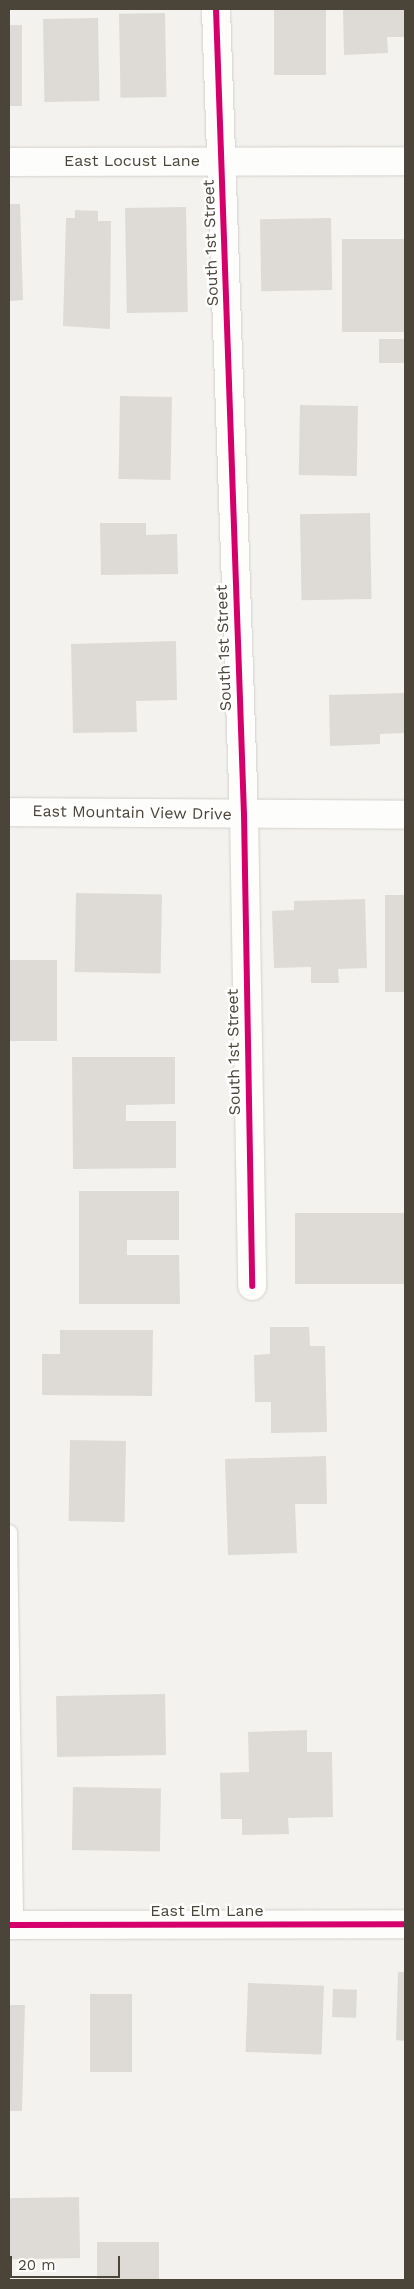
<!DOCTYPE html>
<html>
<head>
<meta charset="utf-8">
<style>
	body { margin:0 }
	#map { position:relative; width:414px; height:2289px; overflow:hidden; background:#f4f2ee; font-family:"Work Sans",sans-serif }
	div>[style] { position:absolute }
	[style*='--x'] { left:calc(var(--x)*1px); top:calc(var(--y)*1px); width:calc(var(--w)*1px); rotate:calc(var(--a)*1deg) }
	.building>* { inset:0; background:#dedbd6; transform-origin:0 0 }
	.roads { filter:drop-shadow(0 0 1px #d2d0cb) drop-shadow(0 0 1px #d2d0cb) }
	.lane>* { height:15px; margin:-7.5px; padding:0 7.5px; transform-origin:7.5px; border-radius:7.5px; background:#fdfdfc }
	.street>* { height:28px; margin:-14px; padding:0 14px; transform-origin:14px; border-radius:14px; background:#fdfdfc }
	.cycleway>* { height:6px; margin:-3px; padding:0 3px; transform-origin:3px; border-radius:3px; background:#d6006c }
	span { translate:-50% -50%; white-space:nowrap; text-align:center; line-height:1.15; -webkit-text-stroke:4.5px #fff; paint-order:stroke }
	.street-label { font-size:16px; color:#4b4439 }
	.frame { position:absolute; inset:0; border:10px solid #4b4439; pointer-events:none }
	.scale { position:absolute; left:10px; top:2256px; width:110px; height:22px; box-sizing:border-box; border:2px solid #4b4439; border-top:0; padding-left:6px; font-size:15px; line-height:18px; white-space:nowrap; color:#4b4439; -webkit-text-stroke:4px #fff; paint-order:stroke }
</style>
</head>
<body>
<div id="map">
	<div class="building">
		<div style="left:274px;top:9px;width:52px;height:66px"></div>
		<div style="clip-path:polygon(343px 9px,405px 9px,405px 37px,387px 37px,388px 53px,344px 55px)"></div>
		<div style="left:165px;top:13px;width:84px;height:46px;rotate:89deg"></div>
		<div style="left:98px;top:18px;width:83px;height:55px;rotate:89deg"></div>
		<div style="left:9px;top:25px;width:13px;height:81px"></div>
		<div style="clip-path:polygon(9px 204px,20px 204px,23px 300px,9px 301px)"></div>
		<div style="left:186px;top:207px;width:105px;height:61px;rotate:89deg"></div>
		<div style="clip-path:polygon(75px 210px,98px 211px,98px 221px,111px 221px,110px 329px,63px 326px,66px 218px,75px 218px)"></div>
		<div style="left:331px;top:218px;width:72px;height:71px;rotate:89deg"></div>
		<div style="left:405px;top:239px;width:93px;height:63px;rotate:90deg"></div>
		<div style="left:405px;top:339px;width:24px;height:26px;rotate:90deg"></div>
		<div style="left:120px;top:396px;width:52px;height:83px;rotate:1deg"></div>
		<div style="left:300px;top:405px;width:58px;height:70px;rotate:1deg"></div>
		<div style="left:370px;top:513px;width:86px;height:70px;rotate:89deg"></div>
		<div style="clip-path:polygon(100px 523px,146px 523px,146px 535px,177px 534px,178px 574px,101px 575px)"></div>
		<div style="clip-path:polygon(176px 641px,177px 700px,136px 701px,137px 732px,73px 733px,71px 644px)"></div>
		<div style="clip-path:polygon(405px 693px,405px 733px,380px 734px,380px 744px,330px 746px,329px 695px)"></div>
		<div style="left:76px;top:893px;width:86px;height:79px;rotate:1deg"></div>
		<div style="left:385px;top:895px;width:20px;height:97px"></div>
		<div style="clip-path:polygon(365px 899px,367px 968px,338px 969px,339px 983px,311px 983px,311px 967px,274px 968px,272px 911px,294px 910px,294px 901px)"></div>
		<div style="left:9px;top:960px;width:48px;height:81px"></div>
		<div style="clip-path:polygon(72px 1057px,175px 1057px,175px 1104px,126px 1105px,126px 1121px,176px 1121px,176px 1168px,73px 1169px)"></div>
		<div style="clip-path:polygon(79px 1191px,179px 1191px,179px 1240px,127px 1240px,127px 1255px,179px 1255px,180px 1304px,79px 1304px)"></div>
		<div style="left:405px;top:1213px;width:71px;height:110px;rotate:90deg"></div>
		<div style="clip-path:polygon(270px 1327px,309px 1327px,310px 1346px,325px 1346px,327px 1432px,271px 1433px,271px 1402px,255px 1402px,254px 1355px,270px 1354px)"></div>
		<div style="clip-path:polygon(60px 1330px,153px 1330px,152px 1396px,42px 1395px,42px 1354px,60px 1354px)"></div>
		<div style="left:70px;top:1440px;width:56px;height:81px;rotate:1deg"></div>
		<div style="clip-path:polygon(326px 1456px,327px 1504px,295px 1504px,297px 1553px,228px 1555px,225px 1459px)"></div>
		<div style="left:165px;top:1694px;width:61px;height:109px;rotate:89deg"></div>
		<div style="clip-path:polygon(307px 1730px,307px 1752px,332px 1752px,333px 1817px,288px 1818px,289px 1834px,242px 1835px,242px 1819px,221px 1819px,220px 1773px,249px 1772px,248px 1732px)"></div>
		<div style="left:73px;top:1787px;width:88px;height:63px;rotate:1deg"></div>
		<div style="clip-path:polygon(398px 1972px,405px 1972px,405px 2041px,396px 2040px)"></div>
		<div style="left:248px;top:1983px;width:76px;height:69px;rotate:2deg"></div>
		<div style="left:333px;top:1989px;width:24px;height:28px;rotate:2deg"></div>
		<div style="left:90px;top:1994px;width:42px;height:78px"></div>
		<div style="clip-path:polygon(9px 2005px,25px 2005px,22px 2111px,9px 2111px)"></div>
		<div style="left:79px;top:2197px;width:61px;height:70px;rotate:89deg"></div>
		<div style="left:159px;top:2242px;width:38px;height:62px;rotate:90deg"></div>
	</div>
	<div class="roads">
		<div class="lane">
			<div style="--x:9;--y:1532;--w:393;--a:89.1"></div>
		</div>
		<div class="street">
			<div style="--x:216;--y:9;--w:805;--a:88.01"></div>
			<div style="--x:244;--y:814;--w:472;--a:89"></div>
			<div style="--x:9;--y:162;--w:396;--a:-0.1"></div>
			<div style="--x:9;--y:812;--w:396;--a:0.4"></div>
			<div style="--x:9;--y:1925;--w:396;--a:-0.1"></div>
		</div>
	</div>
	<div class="cycleway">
		<div style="--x:216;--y:9;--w:805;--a:88.01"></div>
		<div style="--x:244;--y:814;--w:472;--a:89"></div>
		<div style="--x:9;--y:1925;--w:396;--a:-0.1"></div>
	</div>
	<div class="street-label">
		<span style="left:132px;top:161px">East Locust Lane</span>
		<span style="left:211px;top:243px;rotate:-92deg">South 1st Street</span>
		<span style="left:224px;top:648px;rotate:-92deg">South 1st Street</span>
		<span style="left:132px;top:813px;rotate:1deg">East Mountain View Drive</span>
		<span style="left:234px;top:1052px;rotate:-91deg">South 1st Street</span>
		<span style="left:207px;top:1911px">East Elm Lane</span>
	</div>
	<div class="frame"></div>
	<div class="scale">20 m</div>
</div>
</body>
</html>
